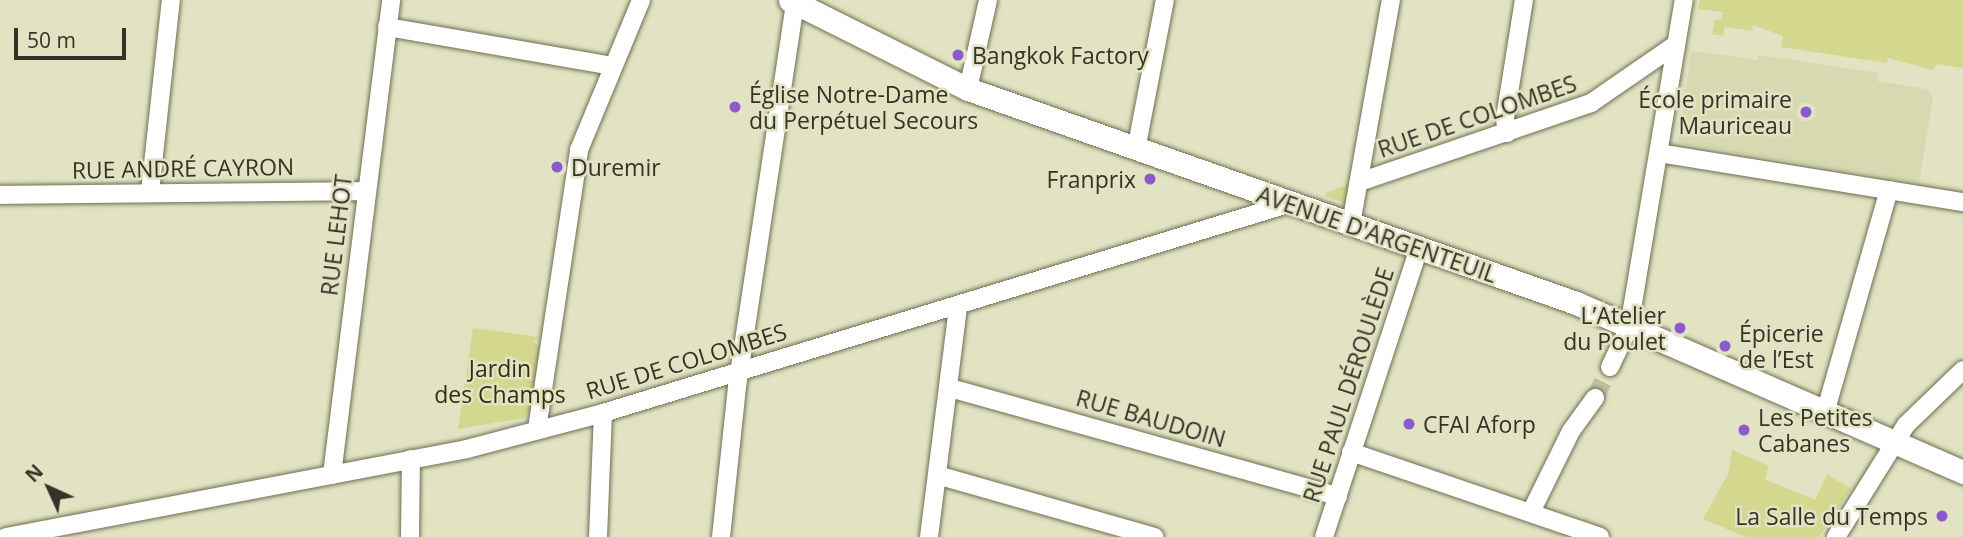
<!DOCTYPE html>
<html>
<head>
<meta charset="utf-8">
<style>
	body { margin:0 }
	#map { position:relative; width:1963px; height:537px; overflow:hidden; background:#e1e3c2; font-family:"Open Sans",sans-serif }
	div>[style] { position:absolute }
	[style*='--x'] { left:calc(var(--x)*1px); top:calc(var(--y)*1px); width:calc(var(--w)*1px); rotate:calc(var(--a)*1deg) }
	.built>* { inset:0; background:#d7dab1 }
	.green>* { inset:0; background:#d4d88e }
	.minor-tunnel>* { height:18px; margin-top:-9px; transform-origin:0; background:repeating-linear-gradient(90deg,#bec0a3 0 18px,transparent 0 27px) }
	.roads { filter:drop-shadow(0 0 2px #6d6f51) drop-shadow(0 0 2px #6d6f51) }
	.minor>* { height:18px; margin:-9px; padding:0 9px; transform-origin:9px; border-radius:9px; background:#fff }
	.major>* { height:23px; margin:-11.5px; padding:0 11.5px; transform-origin:11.5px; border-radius:11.5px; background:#fff }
	.dots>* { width:19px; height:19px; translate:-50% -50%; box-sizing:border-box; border:4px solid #e1e3c2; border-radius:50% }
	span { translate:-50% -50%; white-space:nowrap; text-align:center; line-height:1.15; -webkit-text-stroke:5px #e1e3c2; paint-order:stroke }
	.poi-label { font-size:23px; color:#333427 }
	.left { translate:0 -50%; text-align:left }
	.right { translate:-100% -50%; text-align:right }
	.street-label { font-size:23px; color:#333427 }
	.park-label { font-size:23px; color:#2f300e }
	.north { position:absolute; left:14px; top:453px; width:70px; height:70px; -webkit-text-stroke:5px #e1e3c2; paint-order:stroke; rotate:315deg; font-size:19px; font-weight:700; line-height:28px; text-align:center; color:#333427 }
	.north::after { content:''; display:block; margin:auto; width:24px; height:32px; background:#333427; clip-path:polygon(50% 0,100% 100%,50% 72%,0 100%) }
	.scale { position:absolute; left:14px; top:28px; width:112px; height:32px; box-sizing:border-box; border:4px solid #333427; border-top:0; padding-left:9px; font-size:21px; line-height:24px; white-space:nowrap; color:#333427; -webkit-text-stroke:5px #e1e3c2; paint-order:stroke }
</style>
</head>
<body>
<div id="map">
	<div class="built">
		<div style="clip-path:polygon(1695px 51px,1758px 60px,1759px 55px,1878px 73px,1877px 81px,1927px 89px,1933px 98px,1919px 183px,1678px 143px,1691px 53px)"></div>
	</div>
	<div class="green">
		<div style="clip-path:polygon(1700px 0,1963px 0,1963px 68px,1937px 64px,1932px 70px,1888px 58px,1887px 63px,1781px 47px,1783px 36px,1753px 25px,1752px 31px,1725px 27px,1723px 36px,1712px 34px,1715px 19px,1721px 20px,1723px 12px,1698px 9px)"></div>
		<div style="clip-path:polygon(1353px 183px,1348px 204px,1325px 196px,1327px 192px)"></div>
		<div style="clip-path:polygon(473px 328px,539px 337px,534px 341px,539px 348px,532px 408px,524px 418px,458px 429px)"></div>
		<div style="clip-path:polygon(1732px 450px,1769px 466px,1765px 479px,1815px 500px,1827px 474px,1851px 489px,1819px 537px,1746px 537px,1703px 519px,1728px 474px)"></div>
	</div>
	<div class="minor-tunnel">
		<div style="--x:1595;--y:398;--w:34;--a:-64"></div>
	</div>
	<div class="roads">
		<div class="minor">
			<div style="--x:387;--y:27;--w:228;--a:9.8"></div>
			<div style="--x:968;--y:89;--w:91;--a:-77.3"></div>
			<div style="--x:1507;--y:133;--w:15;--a:-98"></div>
			<div style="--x:1505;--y:118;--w:120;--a:-80.9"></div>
			<div style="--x:1136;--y:150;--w:153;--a:-79.1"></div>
			<div style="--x:1659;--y:153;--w:308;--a:9.2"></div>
			<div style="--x:1362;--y:181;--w:242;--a:-18.8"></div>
			<div style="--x:1591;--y:103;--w:102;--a:-34.6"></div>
			<div style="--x:150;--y:192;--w:193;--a:-83.8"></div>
			<div style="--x:0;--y:195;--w:366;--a:-0.6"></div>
			<div style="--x:1351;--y:224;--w:228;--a:-79.9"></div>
			<div style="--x:1610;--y:367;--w:44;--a:-64.6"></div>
			<div style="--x:1629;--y:327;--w:332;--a:-80.5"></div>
			<div style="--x:950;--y:388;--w:403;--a:15.6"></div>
			<div style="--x:1825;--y:413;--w:232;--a:-74"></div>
			<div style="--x:537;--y:429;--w:282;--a:-81.4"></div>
			<div style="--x:579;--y:150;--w:162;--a:-67.5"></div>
			<div style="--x:1351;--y:452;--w:263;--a:18.8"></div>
			<div style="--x:332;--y:475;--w:479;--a:-82.9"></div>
			<div style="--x:937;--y:475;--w:226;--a:15.9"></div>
			<div style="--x:1531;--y:512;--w:90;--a:-63.7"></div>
			<div style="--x:1571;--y:431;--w:41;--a:-54"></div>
			<div style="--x:6;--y:537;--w:469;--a:-10.8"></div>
			<div style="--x:467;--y:449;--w:141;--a:-14.8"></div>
			<div style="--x:603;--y:413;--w:716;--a:-16.97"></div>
			<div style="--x:410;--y:537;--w:78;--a:-89.3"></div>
			<div style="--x:598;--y:537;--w:124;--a:-87.7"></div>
			<div style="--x:721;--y:537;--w:151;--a:-83.9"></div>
			<div style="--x:737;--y:387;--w:388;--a:-81.4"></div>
			<div style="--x:929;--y:537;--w:233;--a:-82.8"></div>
			<div style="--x:1324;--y:537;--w:304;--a:-71.8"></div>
			<div style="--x:1836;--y:537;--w:132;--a:-58"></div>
			<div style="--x:1906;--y:425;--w:79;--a:-44"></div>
		</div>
		<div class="major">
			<div style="--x:790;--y:0;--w:199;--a:26.6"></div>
			<div style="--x:968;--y:89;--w:645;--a:19.39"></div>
			<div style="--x:1576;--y:303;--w:422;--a:23.6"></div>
		</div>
	</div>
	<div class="dots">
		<div style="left:958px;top:55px;background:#8d59d1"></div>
		<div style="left:735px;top:107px;background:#8d59d1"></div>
		<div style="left:1806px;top:112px;background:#8d59d1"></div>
		<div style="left:557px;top:167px;background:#8d59d1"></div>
		<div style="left:1150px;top:179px;background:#8d59d1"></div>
		<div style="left:1680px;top:328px;background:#8d59d1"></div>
		<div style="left:1725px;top:346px;background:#8d59d1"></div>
		<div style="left:1409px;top:424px;background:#8d59d1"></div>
		<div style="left:1744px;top:430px;background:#8d59d1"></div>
		<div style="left:1942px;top:516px;background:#8d59d1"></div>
	</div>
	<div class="poi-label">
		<span class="left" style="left:972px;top:55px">Bangkok Factory</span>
		<span class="left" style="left:749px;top:107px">Église Notre-Dame<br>du Perpétuel Secours</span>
		<span class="right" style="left:1792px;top:112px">École primaire<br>Mauriceau</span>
		<span class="left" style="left:571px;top:167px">Duremir</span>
		<span class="right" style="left:1136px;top:179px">Franprix</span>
		<span class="right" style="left:1666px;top:328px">L’Atelier<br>du Poulet</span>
		<span class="left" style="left:1739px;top:346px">Épicerie<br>de l’Est</span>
		<span class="left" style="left:1758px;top:430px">Les Petites<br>Cabanes</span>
		<span class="left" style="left:1423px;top:424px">CFAI Aforp</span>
		<span class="right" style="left:1928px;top:516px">La Salle du Temps</span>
	</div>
	<div class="street-label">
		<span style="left:1477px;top:116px;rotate:-19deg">RUE DE COLOMBES</span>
		<span style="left:183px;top:168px;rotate:-1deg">RUE ANDRÉ CAYRON</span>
		<span style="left:1377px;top:234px;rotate:19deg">AVENUE D'ARGENTEUIL</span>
		<span style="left:336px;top:235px;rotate:-83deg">RUE LEHOT</span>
		<span style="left:686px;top:361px;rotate:-17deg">RUE DE COLOMBES</span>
		<span style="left:1348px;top:385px;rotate:-72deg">RUE PAUL DÉROULÈDE</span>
		<span style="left:1151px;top:418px;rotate:16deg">RUE BAUDOIN</span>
	</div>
	<div class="park-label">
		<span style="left:500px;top:381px">Jardin<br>des Champs</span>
	</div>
	<div class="north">N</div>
	<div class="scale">50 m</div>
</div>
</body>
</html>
